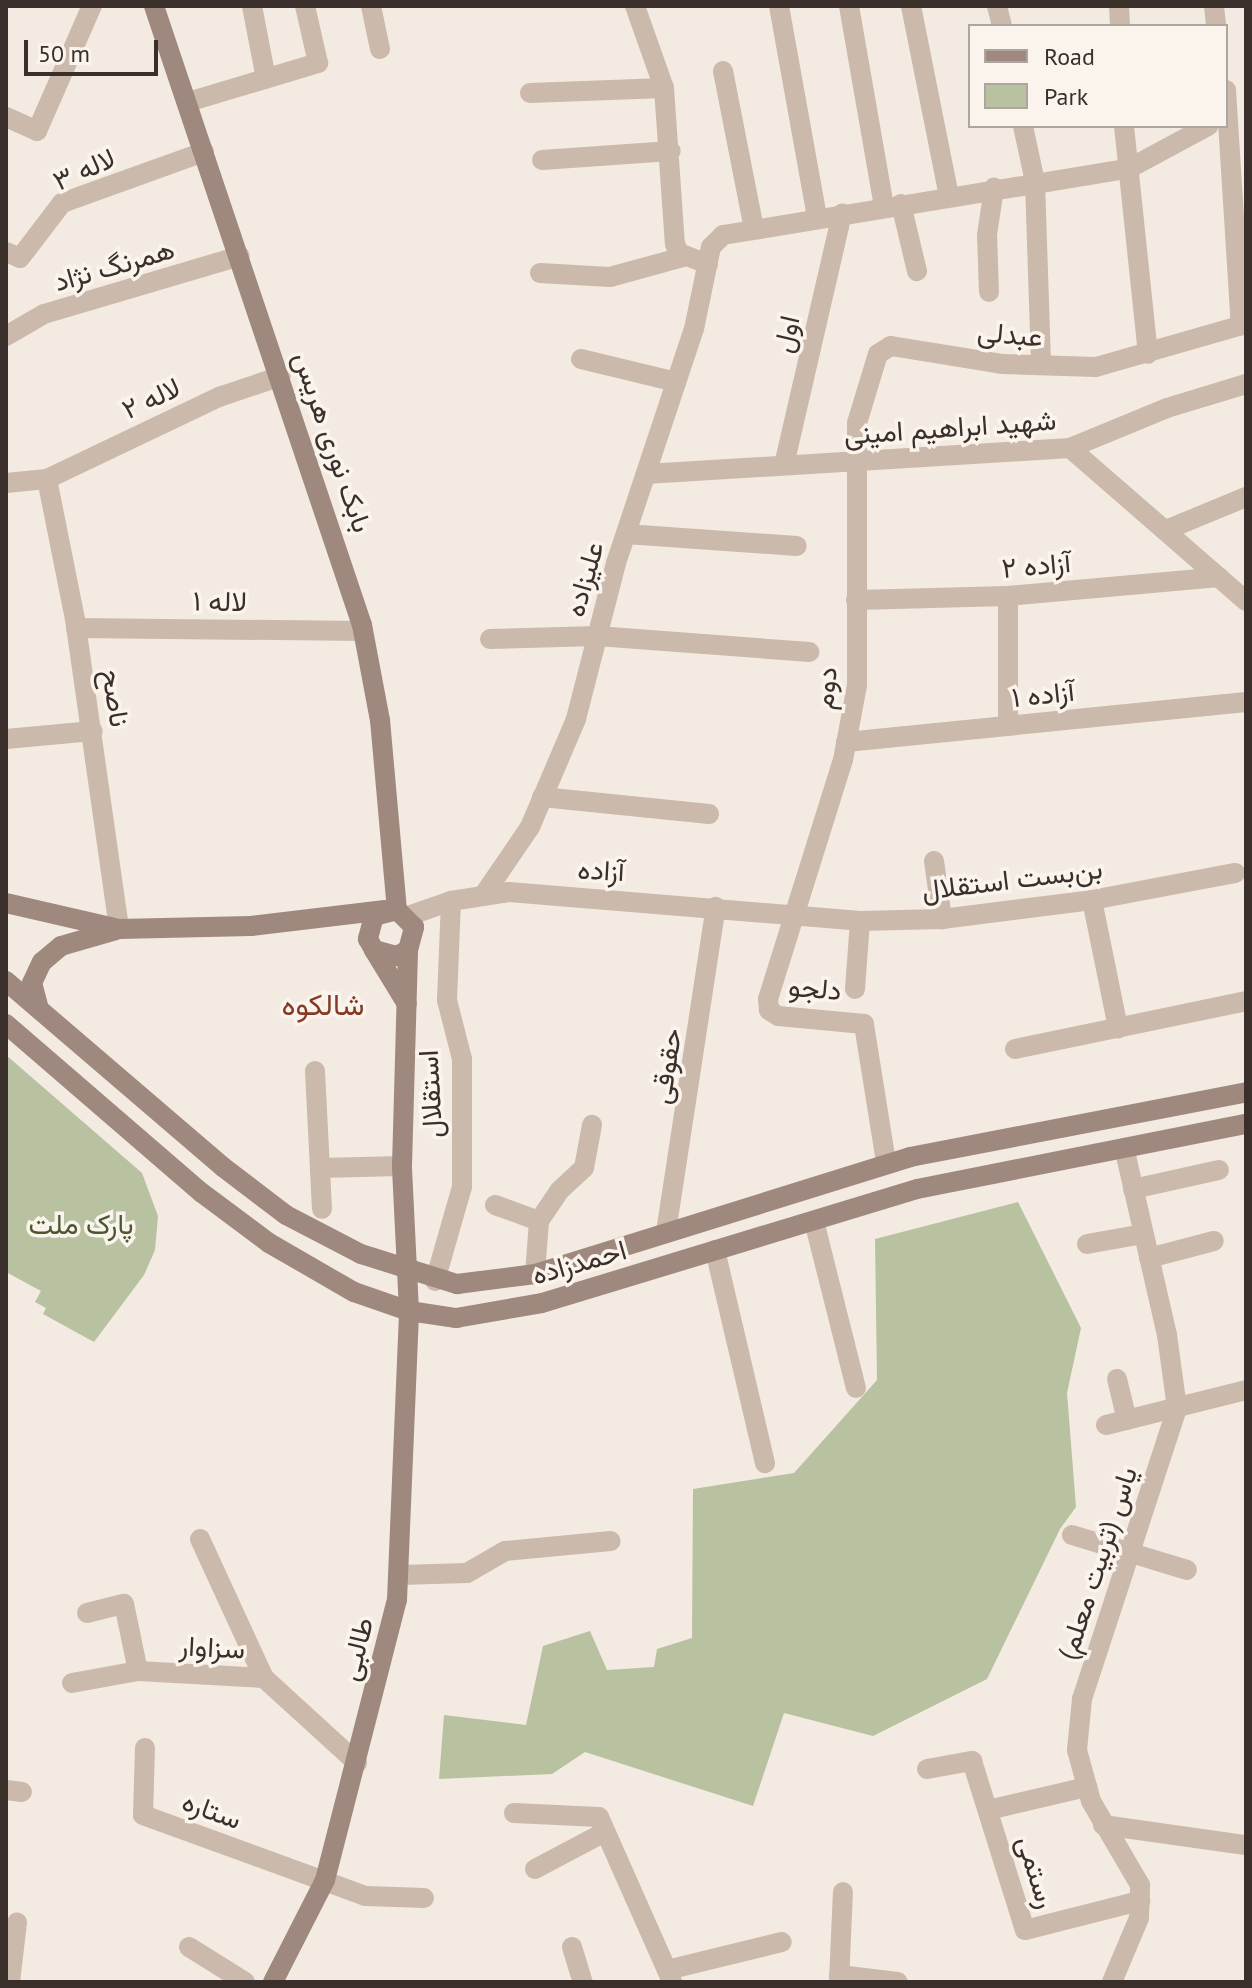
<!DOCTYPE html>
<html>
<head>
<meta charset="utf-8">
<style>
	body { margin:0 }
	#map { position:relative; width:1252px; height:1988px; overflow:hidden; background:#f3eae1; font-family:"PT Sans",Vazirmatn,sans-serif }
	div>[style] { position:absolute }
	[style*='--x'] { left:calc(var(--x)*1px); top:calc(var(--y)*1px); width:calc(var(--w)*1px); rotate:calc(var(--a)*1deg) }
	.green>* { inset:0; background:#b8c2a0 }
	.minor>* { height:20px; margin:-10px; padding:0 10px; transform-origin:10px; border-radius:10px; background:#cbb9ac }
	.secondary>* { height:20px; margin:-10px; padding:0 10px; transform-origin:10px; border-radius:10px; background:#9f887e }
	span { translate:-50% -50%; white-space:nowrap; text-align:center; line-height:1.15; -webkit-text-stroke:7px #faf4ed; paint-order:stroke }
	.street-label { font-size:28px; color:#3a2f2b }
	.park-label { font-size:28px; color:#4a572f }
	.neighbourhood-label { font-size:30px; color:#873926 }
	.frame { position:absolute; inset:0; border:8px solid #3a2f2b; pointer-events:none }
	.legend { position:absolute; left:968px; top:24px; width:260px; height:104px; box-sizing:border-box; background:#faf4ed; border:2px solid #ada59f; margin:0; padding:10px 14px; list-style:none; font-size:24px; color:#3a2f2b }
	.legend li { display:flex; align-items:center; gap:16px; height:40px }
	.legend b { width:40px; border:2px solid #ada59f }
	.scale { position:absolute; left:24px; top:40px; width:134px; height:36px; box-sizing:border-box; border:4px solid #3a2f2b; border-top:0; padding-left:10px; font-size:24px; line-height:28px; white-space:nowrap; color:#3a2f2b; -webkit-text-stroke:6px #faf4ed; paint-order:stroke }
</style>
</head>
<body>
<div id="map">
	<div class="green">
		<div style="clip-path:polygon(6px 1055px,142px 1173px,158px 1216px,155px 1250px,144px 1275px,94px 1342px,43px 1314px,46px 1308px,35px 1302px,41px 1291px,6px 1272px)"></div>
		<div style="clip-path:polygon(1018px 1202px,1081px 1328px,1067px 1393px,1076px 1507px,1060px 1529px,987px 1679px,873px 1736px,784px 1713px,753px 1806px,585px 1752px,552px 1774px,439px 1779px,444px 1715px,526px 1725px,543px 1646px,590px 1631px,607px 1670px,654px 1667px,657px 1649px,692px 1638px,693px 1489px,794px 1473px,877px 1380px,875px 1239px)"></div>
	</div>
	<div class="minor">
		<div style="--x:252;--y:6;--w:74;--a:79.1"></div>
		<div style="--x:371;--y:6;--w:44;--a:78.2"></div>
		<div style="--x:635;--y:6;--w:87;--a:70.5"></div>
		<div style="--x:664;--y:88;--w:156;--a:86"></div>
		<div style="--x:675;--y:244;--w:10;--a:66"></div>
		<div style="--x:679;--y:253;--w:31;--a:21"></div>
		<div style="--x:779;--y:6;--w:215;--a:79.8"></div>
		<div style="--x:849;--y:6;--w:204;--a:80.1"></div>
		<div style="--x:911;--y:6;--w:194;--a:78.7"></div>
		<div style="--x:997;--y:6;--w:21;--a:76"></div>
		<div style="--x:1119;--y:6;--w:20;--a:87"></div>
		<div style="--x:1214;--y:6;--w:20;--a:84"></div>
		<div style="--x:723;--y:71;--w:161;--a:78.9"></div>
		<div style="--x:1226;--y:90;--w:236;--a:86.4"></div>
		<div style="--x:530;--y:93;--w:134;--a:-2.1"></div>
		<div style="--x:188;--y:102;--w:136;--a:-16.7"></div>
		<div style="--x:318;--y:63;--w:58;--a:-102.8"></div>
		<div style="--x:6;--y:117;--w:34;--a:24"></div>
		<div style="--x:37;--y:131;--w:137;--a:-66.3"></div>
		<div style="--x:1023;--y:126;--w:57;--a:77.9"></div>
		<div style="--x:1035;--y:182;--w:183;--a:88.1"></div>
		<div style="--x:1124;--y:126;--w:229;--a:84"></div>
		<div style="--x:542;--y:160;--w:129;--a:-4"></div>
		<div style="--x:901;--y:204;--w:69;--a:76.6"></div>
		<div style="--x:6;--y:252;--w:15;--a:23"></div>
		<div style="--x:20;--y:258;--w:69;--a:-52.6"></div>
		<div style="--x:62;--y:203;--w:151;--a:-19.8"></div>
		<div style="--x:540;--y:273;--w:70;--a:3.3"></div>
		<div style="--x:610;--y:277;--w:79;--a:-15.4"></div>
		<div style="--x:989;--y:292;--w:57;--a:-92"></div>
		<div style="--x:987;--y:235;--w:48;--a:-81.5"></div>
		<div style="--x:6;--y:336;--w:44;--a:-30.1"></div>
		<div style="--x:44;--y:314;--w:204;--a:-16.5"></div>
		<div style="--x:581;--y:359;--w:98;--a:13.6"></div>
		<div style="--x:1070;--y:448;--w:233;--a:41"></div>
		<div style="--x:784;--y:465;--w:258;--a:-77"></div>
		<div style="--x:646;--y:474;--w:425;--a:-3.5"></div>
		<div style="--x:1070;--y:448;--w:105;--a:-22.4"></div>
		<div style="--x:1167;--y:408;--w:83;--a:-16.9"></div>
		<div style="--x:47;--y:479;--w:143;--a:78.7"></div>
		<div style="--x:75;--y:619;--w:313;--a:81.9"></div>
		<div style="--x:6;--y:483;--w:41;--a:-5.6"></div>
		<div style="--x:47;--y:479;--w:191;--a:-25.5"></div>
		<div style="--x:219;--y:397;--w:65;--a:-18.7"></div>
		<div style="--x:1166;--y:530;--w:87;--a:-22.4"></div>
		<div style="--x:626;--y:534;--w:171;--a:4"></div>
		<div style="--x:856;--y:600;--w:152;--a:-1.5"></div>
		<div style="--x:1008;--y:596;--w:212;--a:-5.1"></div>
		<div style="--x:76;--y:628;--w:287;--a:0.6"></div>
		<div style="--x:490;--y:639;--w:107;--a:-1.6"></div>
		<div style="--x:597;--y:636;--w:213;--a:4.3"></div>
		<div style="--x:1008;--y:726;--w:130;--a:-90"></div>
		<div style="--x:6;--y:739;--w:87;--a:-5.3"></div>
		<div style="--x:846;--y:742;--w:402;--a:-5.7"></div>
		<div style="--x:542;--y:797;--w:168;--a:5.8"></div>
		<div style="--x:934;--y:861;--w:59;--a:82.1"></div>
		<div style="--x:483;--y:896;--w:83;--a:-55.7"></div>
		<div style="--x:530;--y:827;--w:117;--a:-66.9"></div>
		<div style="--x:576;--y:719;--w:161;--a:-75.6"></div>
		<div style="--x:616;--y:563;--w:247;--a:-71.6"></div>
		<div style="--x:694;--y:329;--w:84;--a:-78.3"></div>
		<div style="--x:711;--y:247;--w:17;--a:-45"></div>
		<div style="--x:723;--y:235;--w:412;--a:-9.3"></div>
		<div style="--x:1130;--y:168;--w:89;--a:-28.3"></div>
		<div style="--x:1092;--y:900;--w:131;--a:78.5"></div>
		<div style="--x:408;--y:916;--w:46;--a:-19.2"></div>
		<div style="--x:451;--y:901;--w:59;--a:-8.8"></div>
		<div style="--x:509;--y:892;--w:352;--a:4.7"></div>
		<div style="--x:860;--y:921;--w:82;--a:-1.4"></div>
		<div style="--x:942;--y:919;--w:151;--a:-7.2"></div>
		<div style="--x:1092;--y:900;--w:146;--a:-10.7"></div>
		<div style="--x:855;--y:989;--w:68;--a:-85.8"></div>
		<div style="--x:1015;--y:1049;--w:236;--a:-11.7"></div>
		<div style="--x:315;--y:1071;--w:138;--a:87.1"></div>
		<div style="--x:886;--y:1162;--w:140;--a:-99.1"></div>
		<div style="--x:864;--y:1024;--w:86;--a:-174.7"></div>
		<div style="--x:778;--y:1016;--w:11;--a:-146"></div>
		<div style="--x:769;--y:1010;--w:11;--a:-95"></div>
		<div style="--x:768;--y:999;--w:250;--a:-72.6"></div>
		<div style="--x:843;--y:760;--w:76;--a:-79.4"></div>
		<div style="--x:857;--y:685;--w:262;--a:-90"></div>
		<div style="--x:857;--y:423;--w:72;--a:-73.1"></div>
		<div style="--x:878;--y:354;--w:15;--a:-32"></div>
		<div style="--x:891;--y:346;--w:112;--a:9.2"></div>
		<div style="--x:1002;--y:364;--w:94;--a:1.8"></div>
		<div style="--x:1096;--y:367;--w:156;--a:-16"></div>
		<div style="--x:320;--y:1168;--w:82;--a:-1.4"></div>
		<div style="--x:1133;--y:1189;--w:88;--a:-12.5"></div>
		<div style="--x:495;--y:1205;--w:47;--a:20"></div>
		<div style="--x:814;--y:1221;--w:172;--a:75.9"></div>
		<div style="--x:666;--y:1232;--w:329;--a:-81.3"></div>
		<div style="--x:1087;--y:1244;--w:57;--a:-10.1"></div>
		<div style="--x:715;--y:1250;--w:219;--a:76.8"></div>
		<div style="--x:1149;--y:1258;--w:67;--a:-14.7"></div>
		<div style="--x:535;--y:1274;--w:53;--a:-85.7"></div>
		<div style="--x:539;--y:1221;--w:36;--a:-56"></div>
		<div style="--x:559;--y:1191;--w:34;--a:-43"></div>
		<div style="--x:584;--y:1168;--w:44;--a:-79.5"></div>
		<div style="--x:435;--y:1281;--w:98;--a:-74"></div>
		<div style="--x:462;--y:1187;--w:128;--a:-90"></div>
		<div style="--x:462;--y:1059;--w:61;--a:-104.3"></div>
		<div style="--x:447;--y:1000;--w:99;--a:-87.7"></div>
		<div style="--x:1117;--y:1379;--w:42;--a:76.3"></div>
		<div style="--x:1106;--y:1425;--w:144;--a:-14"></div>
		<div style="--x:1072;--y:1535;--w:120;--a:16.9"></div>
		<div style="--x:200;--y:1539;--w:153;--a:65.3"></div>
		<div style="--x:400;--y:1575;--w:67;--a:-1.7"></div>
		<div style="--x:467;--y:1573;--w:44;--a:-30.1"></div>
		<div style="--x:505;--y:1551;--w:106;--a:-5.4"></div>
		<div style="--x:87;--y:1613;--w:38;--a:-14"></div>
		<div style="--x:124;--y:1604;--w:68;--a:78.2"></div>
		<div style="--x:138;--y:1671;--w:126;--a:3.2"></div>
		<div style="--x:264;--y:1678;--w:126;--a:42.4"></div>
		<div style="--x:72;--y:1683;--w:67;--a:-10.3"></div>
		<div style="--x:145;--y:1748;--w:67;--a:91.7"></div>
		<div style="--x:143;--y:1815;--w:237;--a:20"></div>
		<div style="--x:366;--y:1896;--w:58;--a:2"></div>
		<div style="--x:927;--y:1769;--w:46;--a:-10.1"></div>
		<div style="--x:972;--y:1761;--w:177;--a:72.6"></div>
		<div style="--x:1025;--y:1930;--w:119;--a:-14.2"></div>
		<div style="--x:6;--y:1790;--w:16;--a:7"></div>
		<div style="--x:988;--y:1810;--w:102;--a:-13.1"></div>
		<div style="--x:514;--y:1813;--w:85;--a:2.7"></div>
		<div style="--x:599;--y:1817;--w:180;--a:66.1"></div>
		<div style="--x:1103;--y:1825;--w:144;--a:8"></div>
		<div style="--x:535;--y:1869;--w:79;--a:-27.9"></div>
		<div style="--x:189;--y:1947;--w:66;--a:32"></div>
		<div style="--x:572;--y:1947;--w:37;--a:73"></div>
		<div style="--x:667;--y:1970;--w:118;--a:-13.7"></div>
		<div style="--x:839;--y:1975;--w:59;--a:6.8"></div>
		<div style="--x:10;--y:1982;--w:60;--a:-83.3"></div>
		<div style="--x:839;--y:1982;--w:90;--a:-87.5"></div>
		<div style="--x:1112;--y:1982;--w:69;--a:-67.1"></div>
		<div style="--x:1139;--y:1918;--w:33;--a:-88"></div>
		<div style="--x:1140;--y:1885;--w:97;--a:-120.3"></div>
		<div style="--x:1091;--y:1801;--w:53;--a:-105.4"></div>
		<div style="--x:1077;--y:1750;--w:51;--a:-84.4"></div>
		<div style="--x:1082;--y:1699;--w:306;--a:-71.9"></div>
		<div style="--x:1177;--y:1408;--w:74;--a:-97.8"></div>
		<div style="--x:1167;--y:1335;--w:192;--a:-102.9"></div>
	</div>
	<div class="secondary">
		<div style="--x:154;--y:6;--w:653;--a:71.43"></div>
		<div style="--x:362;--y:625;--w:97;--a:79.3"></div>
		<div style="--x:380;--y:720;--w:191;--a:84.9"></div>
		<div style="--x:6;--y:903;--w:116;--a:13"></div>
		<div style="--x:119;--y:929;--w:132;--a:-1.3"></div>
		<div style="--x:251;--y:926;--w:135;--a:-6.8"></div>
		<div style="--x:374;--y:950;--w:63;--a:58.6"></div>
		<div style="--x:6;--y:981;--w:286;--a:40.6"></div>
		<div style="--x:223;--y:1167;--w:79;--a:37.3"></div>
		<div style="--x:286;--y:1215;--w:85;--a:27.5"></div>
		<div style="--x:361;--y:1254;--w:101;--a:17.4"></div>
		<div style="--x:457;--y:1284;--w:79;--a:-7.3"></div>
		<div style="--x:535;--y:1274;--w:393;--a:-17.3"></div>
		<div style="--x:910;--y:1157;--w:342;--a:-10.9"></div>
		<div style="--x:39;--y:1009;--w:27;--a:-105"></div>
		<div style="--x:32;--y:983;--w:23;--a:-65"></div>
		<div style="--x:42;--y:962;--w:25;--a:-40"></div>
		<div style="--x:61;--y:946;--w:57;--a:-16.2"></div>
		<div style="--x:6;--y:1024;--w:259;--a:40.8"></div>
		<div style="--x:202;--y:1193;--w:84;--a:36.7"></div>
		<div style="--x:269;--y:1243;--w:98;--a:30"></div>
		<div style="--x:354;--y:1292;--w:58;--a:19.1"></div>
		<div style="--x:409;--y:1311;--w:48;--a:8.5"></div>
		<div style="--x:456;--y:1318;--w:87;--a:-9.9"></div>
		<div style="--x:542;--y:1303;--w:392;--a:-16.9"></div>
		<div style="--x:917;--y:1189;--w:335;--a:-11.2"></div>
		<div style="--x:273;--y:1982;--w:114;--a:-63"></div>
		<div style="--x:325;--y:1880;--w:289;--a:-75.6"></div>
		<div style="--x:397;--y:1600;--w:289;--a:-87.6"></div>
		<div style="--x:409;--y:1311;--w:145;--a:-92.8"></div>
		<div style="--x:402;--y:1166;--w:216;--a:-88.4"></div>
		<div style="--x:408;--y:950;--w:24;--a:-75"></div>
		<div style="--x:414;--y:927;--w:24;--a:-135"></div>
		<div style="--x:397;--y:910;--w:24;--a:165"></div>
		<div style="--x:374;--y:916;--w:24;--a:105"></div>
		<div style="--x:368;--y:939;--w:13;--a:61"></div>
		<div style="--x:374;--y:950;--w:24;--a:15"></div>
		<div style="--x:397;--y:956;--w:13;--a:-29"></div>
	</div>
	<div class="street-label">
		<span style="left:84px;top:169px;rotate:-24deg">لاله ۳</span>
		<span style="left:114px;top:265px;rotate:-16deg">همرنگ نژاد</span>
		<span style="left:786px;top:334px;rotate:-77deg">اول</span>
		<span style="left:1010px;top:334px;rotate:5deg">عبدلی</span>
		<span style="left:151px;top:398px;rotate:-25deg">لاله ۲</span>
		<span style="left:950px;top:427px;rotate:-4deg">شهید ابراهیم امینی</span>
		<span style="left:333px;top:442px;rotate:71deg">بابک نوری هریس</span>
		<span style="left:1036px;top:565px;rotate:-5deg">آزاده ۲</span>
		<span style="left:584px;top:579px;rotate:-74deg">علیزاده</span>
		<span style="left:220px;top:601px;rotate:1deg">لاله ۱</span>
		<span style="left:825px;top:688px;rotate:-84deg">دوم</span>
		<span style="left:1043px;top:694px;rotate:-6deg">آزاده ۱</span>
		<span style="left:116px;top:698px;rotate:81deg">ناصح</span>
		<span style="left:601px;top:870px;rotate:3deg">آزاده</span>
		<span style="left:1012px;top:879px;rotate:-7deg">بن‌بست استقلال</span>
		<span style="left:815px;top:988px;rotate:5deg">دلجو</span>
		<span style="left:666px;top:1066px;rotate:-81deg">حقوقی</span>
		<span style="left:430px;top:1094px;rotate:-93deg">استقلال</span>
		<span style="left:579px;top:1262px;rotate:-16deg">احمدزاده</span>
		<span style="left:1097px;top:1563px;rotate:-72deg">یاس (تربیت معلم)</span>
		<span style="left:212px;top:1647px;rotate:3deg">سزاوار</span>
		<span style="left:356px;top:1649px;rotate:-76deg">طالبی</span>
		<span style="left:212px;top:1810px;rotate:20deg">ستاره</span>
		<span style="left:1037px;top:1872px;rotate:73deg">رستمی</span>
	</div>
	<div class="park-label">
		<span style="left:81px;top:1224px">پارک ملت</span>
	</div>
	<div class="neighbourhood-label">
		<span style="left:323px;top:1004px">شالکوه</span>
	</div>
	<div class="frame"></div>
	<ul class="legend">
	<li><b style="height:10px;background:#9f887e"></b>Road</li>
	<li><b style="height:22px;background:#b8c2a0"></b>Park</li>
	</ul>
	<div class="scale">50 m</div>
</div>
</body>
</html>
